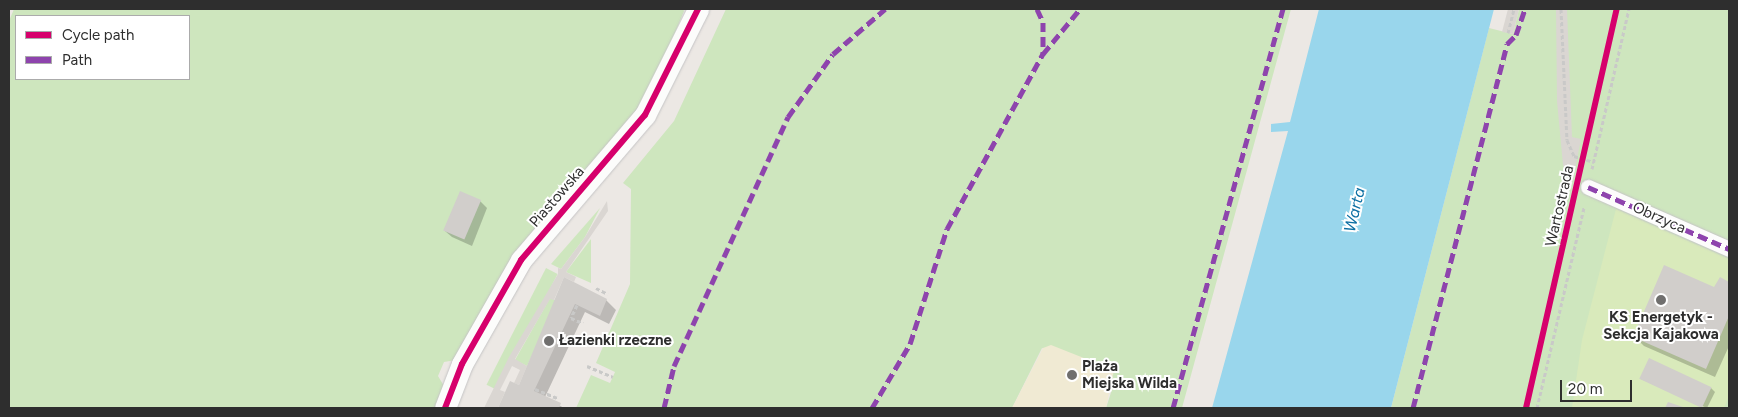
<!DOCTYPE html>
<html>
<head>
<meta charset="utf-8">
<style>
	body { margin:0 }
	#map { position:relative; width:1738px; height:417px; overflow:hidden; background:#ece8e4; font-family:Figtree,sans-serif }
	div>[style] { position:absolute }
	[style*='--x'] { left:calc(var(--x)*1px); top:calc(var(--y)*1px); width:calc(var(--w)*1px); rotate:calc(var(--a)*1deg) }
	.green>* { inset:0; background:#cee6be; transform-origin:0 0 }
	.sand>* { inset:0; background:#f0ead3 }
	.pitch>* { inset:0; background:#d9eabb }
	.plaza>* { inset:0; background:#dad6d2 }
	.water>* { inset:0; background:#99d6ec }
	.shadow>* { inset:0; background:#0003 }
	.building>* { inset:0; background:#d1cecb; transform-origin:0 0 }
	.path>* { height:3px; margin-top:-1.5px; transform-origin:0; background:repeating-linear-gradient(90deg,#c9c9c8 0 4px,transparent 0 6.5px) }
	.roads { filter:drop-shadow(0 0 1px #c5c4c5) drop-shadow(0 0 1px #c5c4c5) }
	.pedestrian>* { height:15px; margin:-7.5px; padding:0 7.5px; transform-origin:7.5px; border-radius:7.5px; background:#fcfcfb }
	.minor>* { height:21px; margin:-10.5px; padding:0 10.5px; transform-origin:10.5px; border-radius:10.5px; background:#fcfcfb }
	.quiet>* { height:5px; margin-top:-2.5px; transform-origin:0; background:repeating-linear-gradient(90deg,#8e44ad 0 10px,transparent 0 15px) }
	.cycleway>* { height:6px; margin:-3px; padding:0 3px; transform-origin:3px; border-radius:3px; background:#d6006c }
	.dots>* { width:14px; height:14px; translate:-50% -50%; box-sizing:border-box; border:2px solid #fff; border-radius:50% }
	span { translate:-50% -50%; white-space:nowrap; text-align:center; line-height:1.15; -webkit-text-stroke:4px #fff; paint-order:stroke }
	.street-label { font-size:15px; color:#2e2e2e }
	.poi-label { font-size:15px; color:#2e2e2e; font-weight:700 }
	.left { translate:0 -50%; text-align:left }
	.water-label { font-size:16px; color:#0d6fa3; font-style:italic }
	.frame { position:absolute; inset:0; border:10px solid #2e2e2e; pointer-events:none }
	.legend { position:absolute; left:15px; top:15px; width:175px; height:65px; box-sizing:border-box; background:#fff; border:1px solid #ababab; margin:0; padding:6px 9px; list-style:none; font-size:15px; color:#2e2e2e }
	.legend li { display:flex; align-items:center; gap:10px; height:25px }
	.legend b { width:25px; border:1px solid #ababab }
	.scale { position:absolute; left:1560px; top:380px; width:72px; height:22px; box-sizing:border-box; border:2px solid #2e2e2e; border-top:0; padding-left:6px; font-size:15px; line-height:18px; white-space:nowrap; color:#2e2e2e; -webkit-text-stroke:4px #fff; paint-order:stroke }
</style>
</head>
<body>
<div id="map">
	<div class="green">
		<div style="clip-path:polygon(evenodd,14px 9px,683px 9px,684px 11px,651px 91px,456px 360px,444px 362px,438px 376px,444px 386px,437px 408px,9px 408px,9px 21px,14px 9px,16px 16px,189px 16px,189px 79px,16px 79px,16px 16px)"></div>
		<div style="clip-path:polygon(726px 9px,1291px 9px,1182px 408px,1106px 408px,1115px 380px,1042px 348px,1012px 408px,576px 408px,591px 375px,610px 383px,615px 372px,596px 363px,630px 284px,631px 189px,623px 183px,674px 121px)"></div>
		<div style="clip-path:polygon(1519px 9px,1729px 9px,1729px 408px,1391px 408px,1489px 28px,1513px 34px)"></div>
		<div style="clip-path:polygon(600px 208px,585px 237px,561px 269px,551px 264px)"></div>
		<div style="clip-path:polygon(591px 239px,591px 283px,566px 272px)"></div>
		<div style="left:546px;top:268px;width:13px;height:131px;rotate:27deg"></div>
		<div style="clip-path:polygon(550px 298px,557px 301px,527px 366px,515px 360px)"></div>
	</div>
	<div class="sand">
		<div style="clip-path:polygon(1051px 345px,1114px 370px,1106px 408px,1012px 408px,1043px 348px)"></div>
	</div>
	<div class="pitch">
		<div style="clip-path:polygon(1616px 209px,1729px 259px,1729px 396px,1724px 408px,1572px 408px,1582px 340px)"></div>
	</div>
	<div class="plaza">
		<div style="clip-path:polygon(1508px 9px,1519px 9px,1513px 34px,1502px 32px)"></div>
		<div style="clip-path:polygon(1556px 9px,1567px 9px,1572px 137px,1581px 139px,1572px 184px,1563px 165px,1557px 101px)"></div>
		<div style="clip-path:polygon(607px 201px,608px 211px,566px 272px,576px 277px,574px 282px,564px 277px,554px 300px,550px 299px,515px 359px,527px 366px,519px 385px,514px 383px,520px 370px,512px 366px,500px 390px,505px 392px,498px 408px,484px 408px,509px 357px,558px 274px,558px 268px,561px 269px,585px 237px)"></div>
	</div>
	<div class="water">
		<div style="clip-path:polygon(1319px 9px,1494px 9px,1391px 408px,1212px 408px,1288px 131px,1271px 132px,1271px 124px,1290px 122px)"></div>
	</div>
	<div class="shadow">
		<div style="clip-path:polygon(480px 201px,487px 208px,472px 246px,452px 237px,445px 231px)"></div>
		<div style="clip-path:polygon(565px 279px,606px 300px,616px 310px,609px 324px,585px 312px,545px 397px,564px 408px,500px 408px,511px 383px,520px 387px)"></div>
		<div style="clip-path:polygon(1721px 279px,1729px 283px,1729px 346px,1715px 377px,1644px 346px,1634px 336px,1715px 288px)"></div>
		<div style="clip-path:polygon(1641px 379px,1711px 388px,1715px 392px,1707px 408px)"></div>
	</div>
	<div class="building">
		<div style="left:460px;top:191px;width:23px;height:43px;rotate:23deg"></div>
		<div style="clip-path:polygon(1664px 265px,1714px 287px,1720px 277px,1729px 282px,1729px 316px,1706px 369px,1633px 337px)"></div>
		<div style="clip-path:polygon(564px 277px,607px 299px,600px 316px,575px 304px,534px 391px,561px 403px,559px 408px,498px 408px,510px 381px,519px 385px)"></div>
		<div style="left:1649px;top:358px;width:69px;height:23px;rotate:25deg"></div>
		<div style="clip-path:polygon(1668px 402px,1686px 408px,1665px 408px)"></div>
	</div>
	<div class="path">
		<div style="--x:1561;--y:9;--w:131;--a:87.4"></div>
		<div style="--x:1567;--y:140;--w:17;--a:66"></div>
		<div style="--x:1574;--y:156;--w:21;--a:17"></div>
		<div style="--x:1508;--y:33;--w:25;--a:-76"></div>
		<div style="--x:1592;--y:169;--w:164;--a:-77"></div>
		<div style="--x:596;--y:288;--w:13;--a:27"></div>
		<div style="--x:577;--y:305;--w:14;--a:115"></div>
		<div style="--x:571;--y:318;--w:13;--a:23"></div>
		<div style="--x:587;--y:366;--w:28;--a:23"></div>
		<div style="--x:535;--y:389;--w:24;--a:22"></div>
		<div style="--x:1537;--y:408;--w:206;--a:-76.8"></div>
	</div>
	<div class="roads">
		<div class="pedestrian">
			<div style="--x:1588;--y:187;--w:154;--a:23.7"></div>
		</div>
		<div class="minor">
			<div style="--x:445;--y:408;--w:47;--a:-68.9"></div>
			<div style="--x:462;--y:364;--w:120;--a:-60.4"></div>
			<div style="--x:521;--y:260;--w:191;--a:-49.5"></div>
			<div style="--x:645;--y:115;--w:119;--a:-63.4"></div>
		</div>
	</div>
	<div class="quiet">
		<div style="--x:1037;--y:9;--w:14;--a:65"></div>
		<div style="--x:1043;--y:22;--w:32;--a:90"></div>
		<div style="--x:1588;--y:187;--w:154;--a:23.7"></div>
		<div style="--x:664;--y:408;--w:43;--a:-76.6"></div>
		<div style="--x:674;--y:366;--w:274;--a:-65.4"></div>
		<div style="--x:788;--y:117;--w:77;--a:-54.5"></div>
		<div style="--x:833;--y:54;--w:69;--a:-40.9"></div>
		<div style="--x:872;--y:408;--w:74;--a:-59.3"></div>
		<div style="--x:910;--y:344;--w:121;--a:-72.2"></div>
		<div style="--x:947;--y:229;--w:200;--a:-61.3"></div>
		<div style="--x:1043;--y:54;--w:58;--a:-50.6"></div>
		<div style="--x:1173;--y:408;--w:414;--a:-74.6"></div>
		<div style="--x:1413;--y:408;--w:376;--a:-75.5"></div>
		<div style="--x:1507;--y:44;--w:13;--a:-45"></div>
		<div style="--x:1516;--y:35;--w:28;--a:-71"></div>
	</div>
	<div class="cycleway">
		<div style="--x:445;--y:408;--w:47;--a:-68.9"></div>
		<div style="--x:462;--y:364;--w:120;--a:-60.4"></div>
		<div style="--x:521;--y:260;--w:191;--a:-49.5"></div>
		<div style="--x:645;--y:115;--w:119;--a:-63.4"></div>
		<div style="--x:1526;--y:408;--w:409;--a:-77.2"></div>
	</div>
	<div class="dots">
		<div style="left:1661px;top:300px;background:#706f6e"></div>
		<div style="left:549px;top:341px;background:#706f6e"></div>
		<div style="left:1072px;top:375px;background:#706f6e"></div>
	</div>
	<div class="street-label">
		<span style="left:557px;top:197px;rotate:-49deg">Piastowska</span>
		<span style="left:1560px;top:206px;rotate:-77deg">Wartostrada</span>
		<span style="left:1659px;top:218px;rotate:24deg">Obrzyca</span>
	</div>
	<div class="poi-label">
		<span style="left:1661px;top:326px">KS Energetyk -<br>Sekcja Kajakowa</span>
		<span class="left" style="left:559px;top:341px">Łazienki rzeczne</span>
		<span class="left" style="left:1082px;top:375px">Plaża<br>Miejska Wilda</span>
	</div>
	<div class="water-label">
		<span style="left:1355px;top:210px;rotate:-77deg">Warta</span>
	</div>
	<div class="frame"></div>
	<ul class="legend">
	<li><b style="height:6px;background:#d6006c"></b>Cycle path</li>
	<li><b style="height:6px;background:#8e44ad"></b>Path</li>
	</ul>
	<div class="scale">20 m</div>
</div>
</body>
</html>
